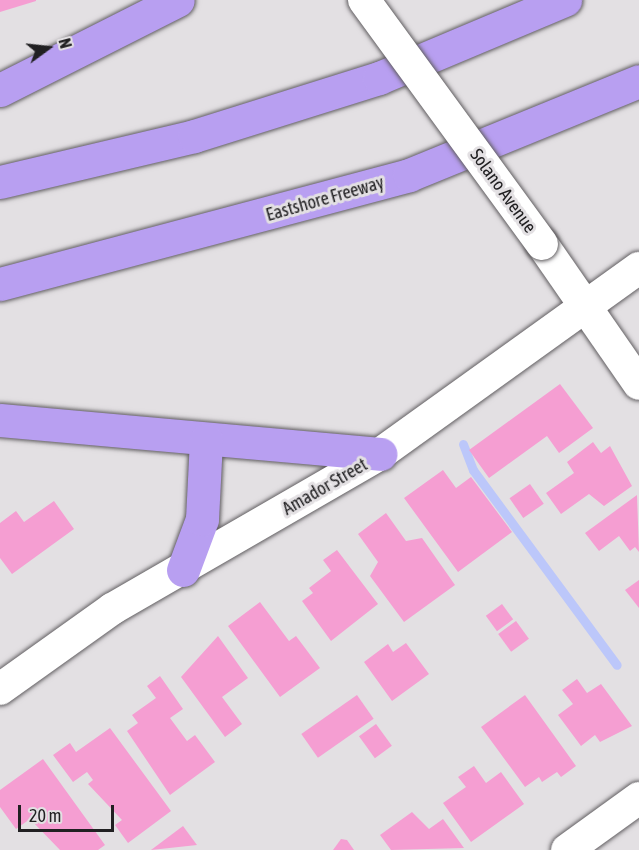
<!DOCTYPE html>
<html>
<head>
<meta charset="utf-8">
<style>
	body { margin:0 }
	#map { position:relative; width:639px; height:850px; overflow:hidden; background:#e3e0e3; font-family:"Asap Condensed",sans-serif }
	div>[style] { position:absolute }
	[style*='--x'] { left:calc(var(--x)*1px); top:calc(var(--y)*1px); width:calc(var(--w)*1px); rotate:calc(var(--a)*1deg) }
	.stream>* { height:9px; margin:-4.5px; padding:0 4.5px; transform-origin:4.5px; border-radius:4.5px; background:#bcc7fa }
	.building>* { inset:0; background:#f59ed2; transform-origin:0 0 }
	.roads { filter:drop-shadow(0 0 2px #615e61) drop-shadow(0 0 2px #615e61) }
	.minor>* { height:32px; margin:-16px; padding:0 16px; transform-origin:16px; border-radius:16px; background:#fff }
	.highway>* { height:33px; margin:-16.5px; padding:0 16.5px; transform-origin:16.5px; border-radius:16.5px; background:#b89ff1 }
	.bridges { filter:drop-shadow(0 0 2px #615e61) drop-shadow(0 0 2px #615e61) }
	.minor-bridge>* { height:32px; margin:-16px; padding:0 16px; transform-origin:16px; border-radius:16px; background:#fff }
	span { translate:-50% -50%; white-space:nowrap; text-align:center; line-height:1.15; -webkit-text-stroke:6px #e3e0e3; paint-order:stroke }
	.street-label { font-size:18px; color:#212022 }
	.north { position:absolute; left:18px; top:18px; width:60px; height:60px; -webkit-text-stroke:4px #e3e0e3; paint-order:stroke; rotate:75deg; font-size:16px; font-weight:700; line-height:24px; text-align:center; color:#212022 }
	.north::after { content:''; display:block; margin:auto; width:21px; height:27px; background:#212022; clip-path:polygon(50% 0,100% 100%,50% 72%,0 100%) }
	.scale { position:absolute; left:18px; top:805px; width:96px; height:27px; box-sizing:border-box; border:3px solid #212022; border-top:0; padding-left:8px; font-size:18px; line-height:21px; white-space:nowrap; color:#212022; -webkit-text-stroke:4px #e3e0e3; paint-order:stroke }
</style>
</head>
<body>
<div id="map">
	<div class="stream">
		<div style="--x:463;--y:444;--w:28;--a:69"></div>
		<div style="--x:473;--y:470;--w:242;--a:53.6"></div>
	</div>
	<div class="building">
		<div style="clip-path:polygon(0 0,36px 0,36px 1px,0 12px)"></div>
		<div style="clip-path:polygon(560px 384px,593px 428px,559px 453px,547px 436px,489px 478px,469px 450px)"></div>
		<div style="clip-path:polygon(593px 442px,601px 453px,610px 446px,632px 486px,604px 506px,589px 494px,561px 514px,546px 493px,574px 473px,567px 462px)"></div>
		<div style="clip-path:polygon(443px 470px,456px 488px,471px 477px,512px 532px,458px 572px,404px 498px)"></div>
		<div style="left:530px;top:484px;width:24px;height:25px;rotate:55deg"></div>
		<div style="clip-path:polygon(637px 495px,639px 552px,635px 547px,630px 551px,619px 536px,599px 551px,585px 533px)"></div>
		<div style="clip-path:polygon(54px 501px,74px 529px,12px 574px,0 558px,0 523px,16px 511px,24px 522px)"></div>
		<div style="clip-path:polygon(386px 513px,406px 541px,422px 538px,455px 585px,404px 622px,370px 576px,378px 562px,358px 534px)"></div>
		<div style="clip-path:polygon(337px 550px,378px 604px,331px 641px,302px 601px,313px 593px,309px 588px,331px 571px,323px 560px)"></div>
		<div style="clip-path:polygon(639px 580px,639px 608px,625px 590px)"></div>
		<div style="clip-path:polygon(260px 602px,289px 641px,296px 636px,320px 668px,280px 697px,228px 626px)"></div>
		<div style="left:502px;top:604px;width:19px;height:20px;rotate:54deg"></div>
		<div style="left:516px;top:621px;width:22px;height:22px;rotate:54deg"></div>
		<div style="clip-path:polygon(218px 636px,248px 678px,222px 697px,242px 724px,225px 737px,181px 677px)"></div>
		<div style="clip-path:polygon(406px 643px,429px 674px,392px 701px,364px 662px,388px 644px,393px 652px)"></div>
		<div style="clip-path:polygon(160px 676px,183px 709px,170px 718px,187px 741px,195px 735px,215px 762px,170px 795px,127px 731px,138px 723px,132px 715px,156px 698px,147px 686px)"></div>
		<div style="clip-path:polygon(577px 679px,587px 693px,601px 684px,632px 726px,600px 742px,595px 735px,581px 746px,558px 715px,573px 704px,562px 690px)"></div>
		<div style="left:357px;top:695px;width:29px;height:68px;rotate:55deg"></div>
		<div style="clip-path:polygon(525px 695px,576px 766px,561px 777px,557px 772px,542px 782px,539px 777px,525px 787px,481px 727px)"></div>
		<div style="left:376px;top:724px;width:27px;height:21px;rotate:54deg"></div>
		<div style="clip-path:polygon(110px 728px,171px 811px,128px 843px,115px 825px,122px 820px,88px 784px,93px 780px,87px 772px,73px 782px,53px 755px,70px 743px,76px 752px)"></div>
		<div style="clip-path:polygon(43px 759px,105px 845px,98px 850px,60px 850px,30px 819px,16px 829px,0 807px,0 790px)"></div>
		<div style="clip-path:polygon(474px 766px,486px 783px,501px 772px,524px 804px,471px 842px,443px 803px,466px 787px,458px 777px)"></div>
		<div style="clip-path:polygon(412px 812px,429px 829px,443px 819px,464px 848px,391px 850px,380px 835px)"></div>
		<div style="clip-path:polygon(183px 826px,197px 845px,151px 850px)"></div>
		<div style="clip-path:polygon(341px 839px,347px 840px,354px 850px,333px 850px)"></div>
	</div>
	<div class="roads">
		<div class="minor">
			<div style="--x:542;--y:244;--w:170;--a:55.3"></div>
			<div style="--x:0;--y:689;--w:138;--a:-35.5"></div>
			<div style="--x:112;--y:609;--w:310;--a:-30"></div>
			<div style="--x:380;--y:454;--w:319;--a:-35.7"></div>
			<div style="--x:567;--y:850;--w:89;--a:-35.8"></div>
		</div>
		<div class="highway">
			<div style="--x:0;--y:90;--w:199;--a:-26.8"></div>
			<div style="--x:0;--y:182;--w:199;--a:-13.3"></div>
			<div style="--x:194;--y:136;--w:194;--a:-17.4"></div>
			<div style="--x:379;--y:78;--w:202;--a:-22.8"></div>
			<div style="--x:0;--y:284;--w:423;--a:-14.9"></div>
			<div style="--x:409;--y:175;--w:248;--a:-22.2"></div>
			<div style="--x:0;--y:420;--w:382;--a:5.1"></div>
			<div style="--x:183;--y:570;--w:54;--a:-69.6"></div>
			<div style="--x:202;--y:519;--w:79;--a:-87.1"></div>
		</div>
	</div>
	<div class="bridges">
		<div class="minor-bridge">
			<div style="--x:364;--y:0;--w:302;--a:53.9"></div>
		</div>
	</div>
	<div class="street-label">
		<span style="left:503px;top:191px;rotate:54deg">Solano Avenue</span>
		<span style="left:325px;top:199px;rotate:-16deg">Eastshore Freeway</span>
		<span style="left:325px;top:487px;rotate:-30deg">Amador Street</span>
	</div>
	<div class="north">N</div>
	<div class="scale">20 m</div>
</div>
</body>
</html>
